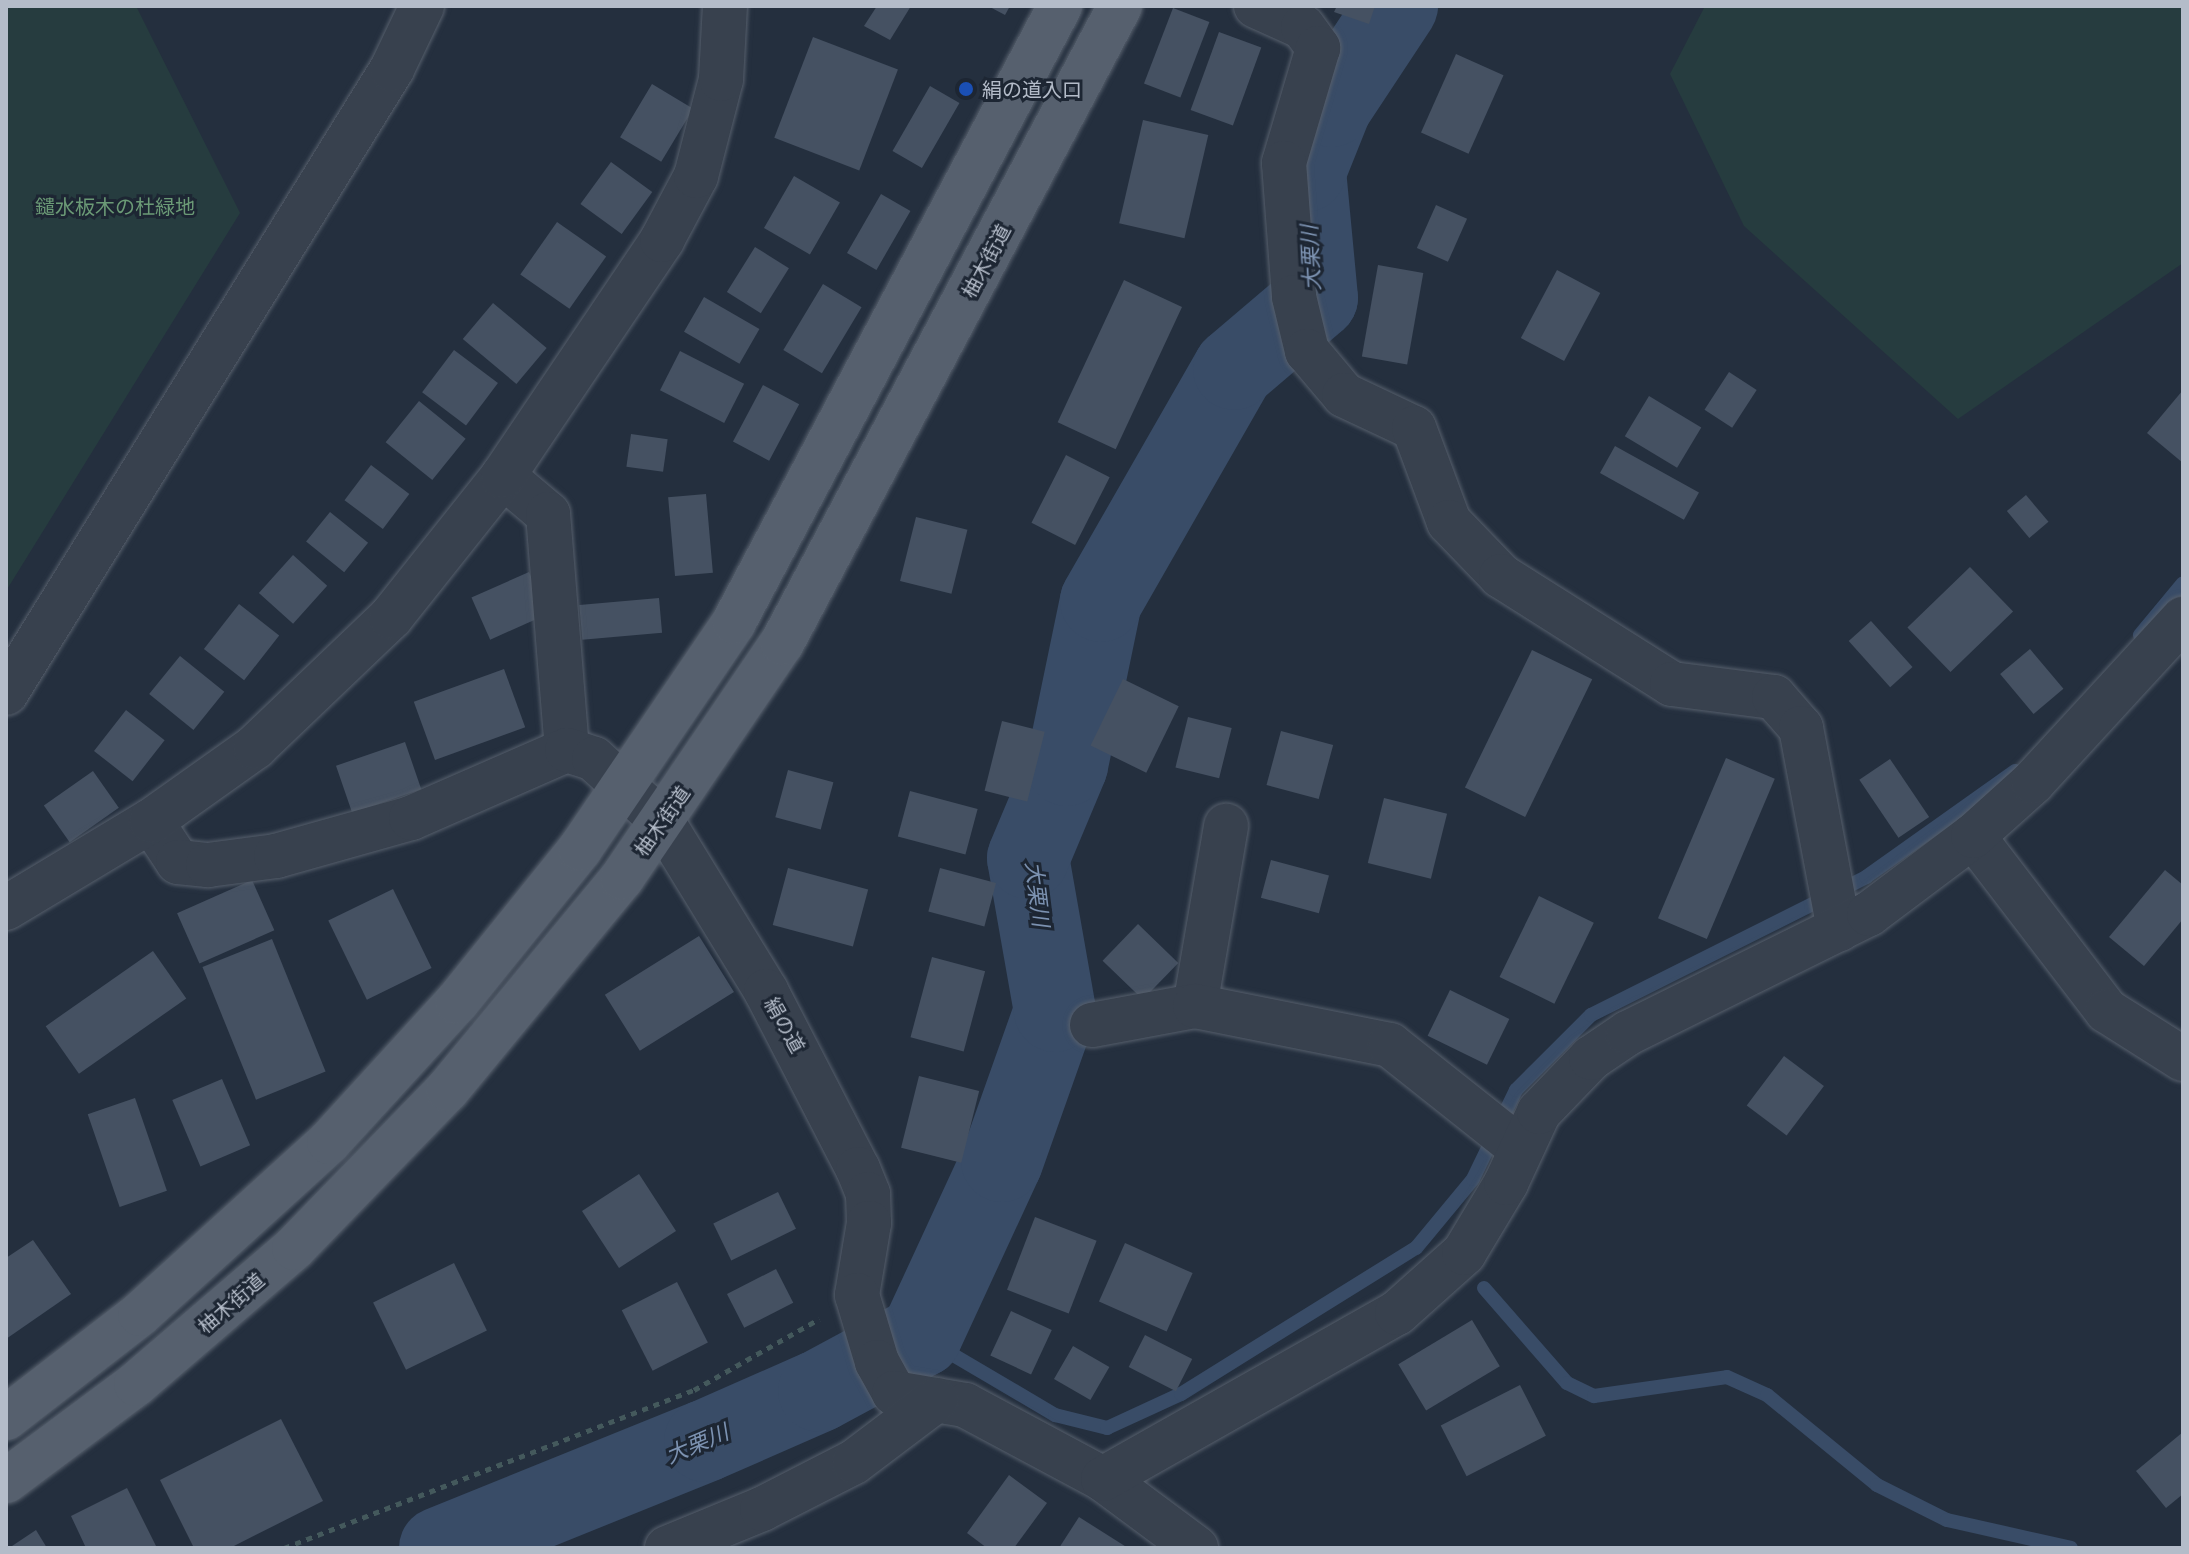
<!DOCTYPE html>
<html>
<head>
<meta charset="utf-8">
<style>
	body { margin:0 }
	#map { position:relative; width:2189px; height:1554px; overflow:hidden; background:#242f3e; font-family:"Archivo Narrow","Noto Sans JP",sans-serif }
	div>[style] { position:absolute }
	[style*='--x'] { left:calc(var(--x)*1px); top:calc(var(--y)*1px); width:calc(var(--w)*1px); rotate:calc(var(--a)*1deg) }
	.green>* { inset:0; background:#263c3f }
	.stream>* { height:14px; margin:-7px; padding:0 7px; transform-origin:7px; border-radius:7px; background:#394c67 }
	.river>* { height:82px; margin:-41px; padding:0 41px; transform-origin:41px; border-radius:41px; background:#394c67 }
	.building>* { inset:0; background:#455162; transform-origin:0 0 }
	.path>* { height:5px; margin-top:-2.5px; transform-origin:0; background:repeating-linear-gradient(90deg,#44595c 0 6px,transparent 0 12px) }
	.roads { filter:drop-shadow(0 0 2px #565f6c) drop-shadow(0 0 2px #565f6c) }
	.minor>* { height:44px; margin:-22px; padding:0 22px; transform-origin:22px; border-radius:22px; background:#38414e }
	.major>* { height:44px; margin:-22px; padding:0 22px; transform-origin:22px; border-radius:22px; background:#56606e }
	.dots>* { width:22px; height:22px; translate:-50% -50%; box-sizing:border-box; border:4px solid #1d2633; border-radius:50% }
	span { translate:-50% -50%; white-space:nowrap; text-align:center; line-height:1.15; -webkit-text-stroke:6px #1d2633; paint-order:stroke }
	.poi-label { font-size:20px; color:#b4bcc9 }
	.left { translate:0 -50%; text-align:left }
	.park-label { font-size:20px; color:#6b9a76 }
	.street-label { font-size:20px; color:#b4bcc9 }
	.water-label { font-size:22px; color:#7c92b1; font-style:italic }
	.frame { position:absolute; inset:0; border:8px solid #b4bcc9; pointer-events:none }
</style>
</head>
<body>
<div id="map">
	<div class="green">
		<div style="clip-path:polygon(6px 6px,136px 6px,240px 213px,6px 591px)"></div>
		<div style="clip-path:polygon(1705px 6px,2183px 6px,2183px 263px,1958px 419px,1744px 226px,1670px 74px)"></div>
	</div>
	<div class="stream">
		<div style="--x:2140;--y:635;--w:67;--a:-50.4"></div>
		<div style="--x:1484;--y:1288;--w:126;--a:48.9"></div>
		<div style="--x:1567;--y:1383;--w:30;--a:26"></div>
		<div style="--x:1594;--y:1396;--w:134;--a:-8.1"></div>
		<div style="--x:1727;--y:1377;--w:44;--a:24.2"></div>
		<div style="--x:1767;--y:1395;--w:142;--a:39.3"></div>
		<div style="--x:1877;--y:1485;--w:78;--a:26.6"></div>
		<div style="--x:1947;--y:1520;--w:127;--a:12.7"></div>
		<div style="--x:921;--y:1336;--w:156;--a:30.5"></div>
		<div style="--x:1055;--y:1415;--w:54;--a:14"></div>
		<div style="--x:1107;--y:1428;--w:81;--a:-24.7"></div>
		<div style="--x:1181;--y:1394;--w:277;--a:-31.9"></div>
		<div style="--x:1416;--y:1248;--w:89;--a:-50.4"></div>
		<div style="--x:1473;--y:1179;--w:99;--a:-64.2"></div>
		<div style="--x:1516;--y:1090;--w:106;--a:-45"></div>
		<div style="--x:1591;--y:1015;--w:308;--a:-26.6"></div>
		<div style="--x:1866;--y:877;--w:183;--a:-35.4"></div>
	</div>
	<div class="river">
		<div style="--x:440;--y:1548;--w:286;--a:-22"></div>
		<div style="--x:705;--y:1441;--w:124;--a:-23.7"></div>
		<div style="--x:819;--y:1391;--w:116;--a:-28.3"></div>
		<div style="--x:921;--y:1336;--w:193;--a:-65.2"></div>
		<div style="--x:1002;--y:1161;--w:159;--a:-70.5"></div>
		<div style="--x:1055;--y:1011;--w:155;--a:-100"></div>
		<div style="--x:1028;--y:858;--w:101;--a:-67.2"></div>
		<div style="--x:1067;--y:765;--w:167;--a:-78.3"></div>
		<div style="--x:1101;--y:601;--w:267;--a:-60.2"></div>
		<div style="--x:1234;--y:369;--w:109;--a:-40.5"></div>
		<div style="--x:1317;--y:298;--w:128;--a:-95.4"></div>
		<div style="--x:1305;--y:171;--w:70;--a:-68.2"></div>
		<div style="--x:1331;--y:106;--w:120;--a:-56.6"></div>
	</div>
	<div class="building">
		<div style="clip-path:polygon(877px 6px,911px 6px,890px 40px,864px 26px)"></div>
		<div style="clip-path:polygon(988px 6px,1010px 6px,1005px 15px)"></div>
		<div style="clip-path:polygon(1337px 6px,1375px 6px,1369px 24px,1334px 12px)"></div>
		<div style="left:1173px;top:8px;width:39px;height:81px;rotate:21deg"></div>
		<div style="left:1219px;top:32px;width:45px;height:83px;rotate:20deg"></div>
		<div style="left:813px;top:37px;width:91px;height:108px;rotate:21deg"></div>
		<div style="left:1456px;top:54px;width:52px;height:86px;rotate:24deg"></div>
		<div style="left:652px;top:84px;width:48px;height:62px;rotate:31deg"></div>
		<div style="left:930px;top:86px;width:34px;height:75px;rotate:30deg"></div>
		<div style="left:1143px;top:120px;width:67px;height:106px;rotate:13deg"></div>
		<div style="left:611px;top:162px;width:51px;height:52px;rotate:36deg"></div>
		<div style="left:794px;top:176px;width:53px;height:60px;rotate:30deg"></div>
		<div style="left:881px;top:194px;width:34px;height:68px;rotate:30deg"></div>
		<div style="left:1436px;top:205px;width:34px;height:47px;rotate:24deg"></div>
		<div style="left:557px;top:222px;width:60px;height:64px;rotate:35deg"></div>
		<div style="left:755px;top:247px;width:40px;height:53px;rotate:32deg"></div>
		<div style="left:1378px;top:265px;width:46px;height:93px;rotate:10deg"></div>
		<div style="left:1557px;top:270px;width:49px;height:77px;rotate:28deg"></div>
		<div style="left:1124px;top:280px;width:64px;height:157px;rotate:25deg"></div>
		<div style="left:823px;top:284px;width:45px;height:77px;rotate:31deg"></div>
		<div style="left:704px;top:297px;width:64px;height:40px;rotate:30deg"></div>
		<div style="left:493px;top:303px;width:70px;height:47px;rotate:40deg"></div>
		<div style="left:454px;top:350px;width:55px;height:53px;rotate:37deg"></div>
		<div style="left:680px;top:351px;width:72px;height:44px;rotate:27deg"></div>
		<div style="left:1729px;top:372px;width:33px;height:45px;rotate:33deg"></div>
		<div style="left:763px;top:385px;width:41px;height:64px;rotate:28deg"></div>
		<div style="clip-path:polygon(2183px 390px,2183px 463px,2147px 433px)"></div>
		<div style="left:1649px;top:396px;width:61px;height:47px;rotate:31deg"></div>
		<div style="left:419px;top:401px;width:60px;height:53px;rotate:39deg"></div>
		<div style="left:631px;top:434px;width:37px;height:33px;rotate:8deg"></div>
		<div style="left:1615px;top:446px;width:96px;height:31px;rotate:29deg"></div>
		<div style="left:1066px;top:455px;width:49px;height:76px;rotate:27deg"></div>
		<div style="left:371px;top:465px;width:48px;height:44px;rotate:37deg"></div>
		<div style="left:706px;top:494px;width:79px;height:38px;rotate:85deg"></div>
		<div style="left:2026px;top:495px;width:35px;height:25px;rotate:50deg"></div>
		<div style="left:330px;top:512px;width:49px;height:38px;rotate:39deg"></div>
		<div style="left:916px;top:517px;width:53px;height:66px;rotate:14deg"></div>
		<div style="left:293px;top:555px;width:46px;height:51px;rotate:42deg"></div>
		<div style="left:1970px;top:567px;width:62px;height:87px;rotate:46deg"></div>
		<div style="left:529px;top:572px;width:46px;height:63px;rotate:66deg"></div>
		<div style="left:659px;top:598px;width:35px;height:80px;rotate:85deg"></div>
		<div style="left:239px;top:604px;width:51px;height:57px;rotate:38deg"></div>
		<div style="left:1871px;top:621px;width:62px;height:30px;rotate:48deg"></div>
		<div style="left:2030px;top:649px;width:52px;height:39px;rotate:50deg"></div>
		<div style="left:1532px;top:650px;width:67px;height:153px;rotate:26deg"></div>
		<div style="left:180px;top:656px;width:57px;height:49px;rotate:39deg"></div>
		<div style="left:504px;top:669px;width:62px;height:96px;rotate:70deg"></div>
		<div style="left:1123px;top:679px;width:62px;height:74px;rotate:26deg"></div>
		<div style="left:126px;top:710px;width:49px;height:52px;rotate:38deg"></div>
		<div style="left:1188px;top:717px;width:45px;height:52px;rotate:14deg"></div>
		<div style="left:1002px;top:721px;width:44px;height:72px;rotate:14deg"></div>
		<div style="left:1281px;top:731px;width:54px;height:56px;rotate:15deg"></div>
		<div style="left:405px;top:742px;width:50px;height:73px;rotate:71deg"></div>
		<div style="left:1726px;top:758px;width:53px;height:174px;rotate:23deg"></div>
		<div style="left:1890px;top:759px;width:70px;height:37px;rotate:56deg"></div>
		<div style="left:788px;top:770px;width:47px;height:49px;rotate:15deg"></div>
		<div style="left:93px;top:771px;width:45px;height:60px;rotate:55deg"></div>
		<div style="left:910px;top:791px;width:70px;height:47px;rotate:15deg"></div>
		<div style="left:1384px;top:798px;width:65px;height:67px;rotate:14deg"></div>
		<div style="left:1271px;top:860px;width:60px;height:39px;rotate:15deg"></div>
		<div style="left:788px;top:868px;width:83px;height:59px;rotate:15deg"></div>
		<div style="left:940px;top:868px;width:58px;height:45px;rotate:15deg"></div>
		<div style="clip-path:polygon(2165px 870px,2183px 885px,2183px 919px,2144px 966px,2109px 937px)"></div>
		<div style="left:252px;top:880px;width:55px;height:82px;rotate:66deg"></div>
		<div style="left:393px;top:889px;width:88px;height:72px;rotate:64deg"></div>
		<div style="left:1539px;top:896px;width:61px;height:90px;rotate:26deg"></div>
		<div style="left:1138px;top:924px;width:56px;height:51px;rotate:44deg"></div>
		<div style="left:699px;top:936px;width:66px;height:111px;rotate:58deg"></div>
		<div style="left:272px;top:939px;width:143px;height:75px;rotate:68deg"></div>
		<div style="left:153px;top:951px;width:58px;height:131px;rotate:55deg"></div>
		<div style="left:932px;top:957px;width:55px;height:83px;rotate:15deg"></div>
		<div style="left:1450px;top:990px;width:66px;height:51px;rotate:26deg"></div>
		<div style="left:1784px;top:1056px;width:50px;height:62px;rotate:37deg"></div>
		<div style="left:919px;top:1076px;width:62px;height:74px;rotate:14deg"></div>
		<div style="left:222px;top:1079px;width:72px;height:54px;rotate:67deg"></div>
		<div style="left:135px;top:1098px;width:98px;height:50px;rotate:71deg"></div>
		<div style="left:639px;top:1174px;width:68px;height:68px;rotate:57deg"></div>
		<div style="left:778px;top:1192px;width:41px;height:72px;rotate:64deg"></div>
		<div style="left:1035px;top:1217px;width:66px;height:78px;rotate:21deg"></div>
		<div style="clip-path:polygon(33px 1240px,71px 1294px,6px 1339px,6px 1258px)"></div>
		<div style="left:1125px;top:1243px;width:74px;height:64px;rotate:24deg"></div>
		<div style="left:454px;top:1263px;width:75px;height:90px;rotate:64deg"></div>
		<div style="left:776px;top:1269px;width:38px;height:55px;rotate:63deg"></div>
		<div style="left:677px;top:1282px;width:68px;height:62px;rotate:63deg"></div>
		<div style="left:1011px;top:1311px;width:45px;height:49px;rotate:25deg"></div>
		<div style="left:1472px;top:1320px;width:54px;height:86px;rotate:59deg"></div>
		<div style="left:1145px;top:1335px;width:53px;height:36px;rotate:27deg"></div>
		<div style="left:1073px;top:1346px;width:42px;height:38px;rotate:30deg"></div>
		<div style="left:1520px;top:1385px;width:57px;height:89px;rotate:63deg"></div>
		<div style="clip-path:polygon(281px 1419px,323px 1501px,230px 1548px,194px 1548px,160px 1480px)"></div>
		<div style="clip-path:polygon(2183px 1432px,2183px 1494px,2166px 1508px,2136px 1471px)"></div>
		<div style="clip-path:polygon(1009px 1475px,1047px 1503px,1014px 1548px,987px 1548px,967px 1533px)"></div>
		<div style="clip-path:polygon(127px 1488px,157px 1548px,86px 1548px,71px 1516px)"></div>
		<div style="clip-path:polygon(1079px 1517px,1128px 1548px,1059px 1548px)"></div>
		<div style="clip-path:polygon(36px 1530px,47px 1548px,9px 1548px)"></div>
	</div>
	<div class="path">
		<div style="--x:284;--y:1548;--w:439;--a:-21.1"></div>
		<div style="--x:694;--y:1390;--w:144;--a:-29.6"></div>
	</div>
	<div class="roads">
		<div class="minor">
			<div style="--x:1256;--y:6;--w:51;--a:24.1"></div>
			<div style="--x:1303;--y:27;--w:26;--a:54"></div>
			<div style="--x:1318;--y:48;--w:120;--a:106.5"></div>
			<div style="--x:1284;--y:163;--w:134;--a:85.7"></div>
			<div style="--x:1294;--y:297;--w:56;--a:76.5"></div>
			<div style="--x:1307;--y:351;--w:57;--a:49.9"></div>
			<div style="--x:1344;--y:395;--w:77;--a:25.2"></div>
			<div style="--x:1414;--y:428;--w:100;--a:69.6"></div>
			<div style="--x:1449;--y:522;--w:75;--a:46.1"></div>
			<div style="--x:1501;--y:576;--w:202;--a:32.3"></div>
			<div style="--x:1672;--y:684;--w:103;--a:7.3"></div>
			<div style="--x:1774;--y:697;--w:41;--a:48.9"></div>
			<div style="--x:1801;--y:728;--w:205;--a:79.3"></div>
			<div style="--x:503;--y:476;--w:59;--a:40.2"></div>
			<div style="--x:548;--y:514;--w:237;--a:85.4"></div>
			<div style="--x:6;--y:693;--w:734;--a:-58.26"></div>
			<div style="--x:392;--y:69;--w:70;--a:-64.5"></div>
			<div style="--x:151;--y:821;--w:49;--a:56.6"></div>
			<div style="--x:178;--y:862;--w:30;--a:6"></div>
			<div style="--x:208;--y:865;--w:69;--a:-7.5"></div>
			<div style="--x:276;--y:856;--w:140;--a:-15.7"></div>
			<div style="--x:411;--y:818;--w:170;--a:-23.6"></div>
			<div style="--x:567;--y:750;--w:28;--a:18"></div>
			<div style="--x:594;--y:759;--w:92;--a:42.4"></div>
			<div style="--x:662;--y:821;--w:199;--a:58.5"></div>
			<div style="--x:766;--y:991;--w:200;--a:62.7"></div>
			<div style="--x:858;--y:1169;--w:27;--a:68"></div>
			<div style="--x:868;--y:1194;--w:29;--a:88"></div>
			<div style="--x:869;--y:1223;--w:73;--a:99.5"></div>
			<div style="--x:857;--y:1295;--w:70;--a:73.4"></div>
			<div style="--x:877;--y:1362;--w:35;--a:61"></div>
			<div style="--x:894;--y:1393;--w:72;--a:9.6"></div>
			<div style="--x:965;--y:1405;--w:157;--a:28.2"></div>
			<div style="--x:1103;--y:1479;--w:116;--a:36.6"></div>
			<div style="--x:1973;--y:836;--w:220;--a:52.6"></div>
			<div style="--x:2107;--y:1011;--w:90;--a:32.3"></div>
			<div style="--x:6;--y:908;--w:169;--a:-31"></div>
			<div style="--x:151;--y:821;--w:128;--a:-35.4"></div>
			<div style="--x:255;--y:747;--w:188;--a:-43.7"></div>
			<div style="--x:391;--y:617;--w:180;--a:-51.5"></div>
			<div style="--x:503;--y:476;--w:285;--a:-56"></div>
			<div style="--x:662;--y:240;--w:72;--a:-62"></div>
			<div style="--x:696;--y:176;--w:100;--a:-75.5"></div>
			<div style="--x:721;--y:79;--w:73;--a:-86.9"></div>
			<div style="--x:1195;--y:1006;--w:183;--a:-80.2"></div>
			<div style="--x:1092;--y:1025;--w:105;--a:-10.5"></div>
			<div style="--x:1195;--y:1006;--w:199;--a:11.3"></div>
			<div style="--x:1390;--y:1045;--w:167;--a:38.4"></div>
			<div style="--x:1103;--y:1479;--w:338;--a:-29.5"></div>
			<div style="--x:1397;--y:1313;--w:90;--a:-41.8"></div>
			<div style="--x:1464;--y:1253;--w:82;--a:-59"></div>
			<div style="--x:1506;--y:1183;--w:78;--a:-65.1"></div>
			<div style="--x:1539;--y:1112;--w:75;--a:-46.1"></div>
			<div style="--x:1591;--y:1058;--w:45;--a:-34"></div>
			<div style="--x:1628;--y:1033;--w:269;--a:-26.3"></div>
			<div style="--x:1869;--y:914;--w:130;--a:-36.9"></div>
			<div style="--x:1973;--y:836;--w:81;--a:-42"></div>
			<div style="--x:2033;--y:782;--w:222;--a:-47.4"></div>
			<div style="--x:667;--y:1548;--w:103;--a:-22.3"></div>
			<div style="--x:762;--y:1509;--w:103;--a:-27.1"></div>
			<div style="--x:854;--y:1462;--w:103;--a:-37.1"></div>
		</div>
		<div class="major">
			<div style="--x:6;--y:1418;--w:170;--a:-37.8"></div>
			<div style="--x:140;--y:1314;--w:256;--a:-42.3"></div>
			<div style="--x:329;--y:1142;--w:190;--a:-47.6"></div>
			<div style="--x:457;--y:1002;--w:196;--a:-51.2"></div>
			<div style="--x:580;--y:849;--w:274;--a:-55.8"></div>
			<div style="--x:734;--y:622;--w:697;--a:-62.11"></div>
			<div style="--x:6;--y:1481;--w:162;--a:-36.7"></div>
			<div style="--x:136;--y:1384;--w:208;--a:-40.7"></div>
			<div style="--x:294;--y:1248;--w:221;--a:-45.9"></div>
			<div style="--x:448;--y:1089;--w:273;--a:-50.5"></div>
			<div style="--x:622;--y:878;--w:284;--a:-55.8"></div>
			<div style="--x:782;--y:643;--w:721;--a:-62.05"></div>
		</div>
	</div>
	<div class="dots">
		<div style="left:966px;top:89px;background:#1a4fb4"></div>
	</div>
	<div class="poi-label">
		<span class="left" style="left:982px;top:89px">絹の道入口</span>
	</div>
	<div class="park-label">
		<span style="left:115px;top:206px">鑓水板木の杜緑地</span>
	</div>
	<div class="street-label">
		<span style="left:986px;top:261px;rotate:-62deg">柚木街道</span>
		<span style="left:662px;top:821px;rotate:-55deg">柚木街道</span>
		<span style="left:785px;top:1025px;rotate:61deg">絹の道</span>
		<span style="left:231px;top:1303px;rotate:-41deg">柚木街道</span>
	</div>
	<div class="water-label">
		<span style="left:1311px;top:258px;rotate:-93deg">大栗川</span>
		<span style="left:1037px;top:894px;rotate:83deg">大栗川</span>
		<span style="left:697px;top:1444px;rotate:-23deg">大栗川</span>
	</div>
	<div class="frame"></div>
</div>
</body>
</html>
